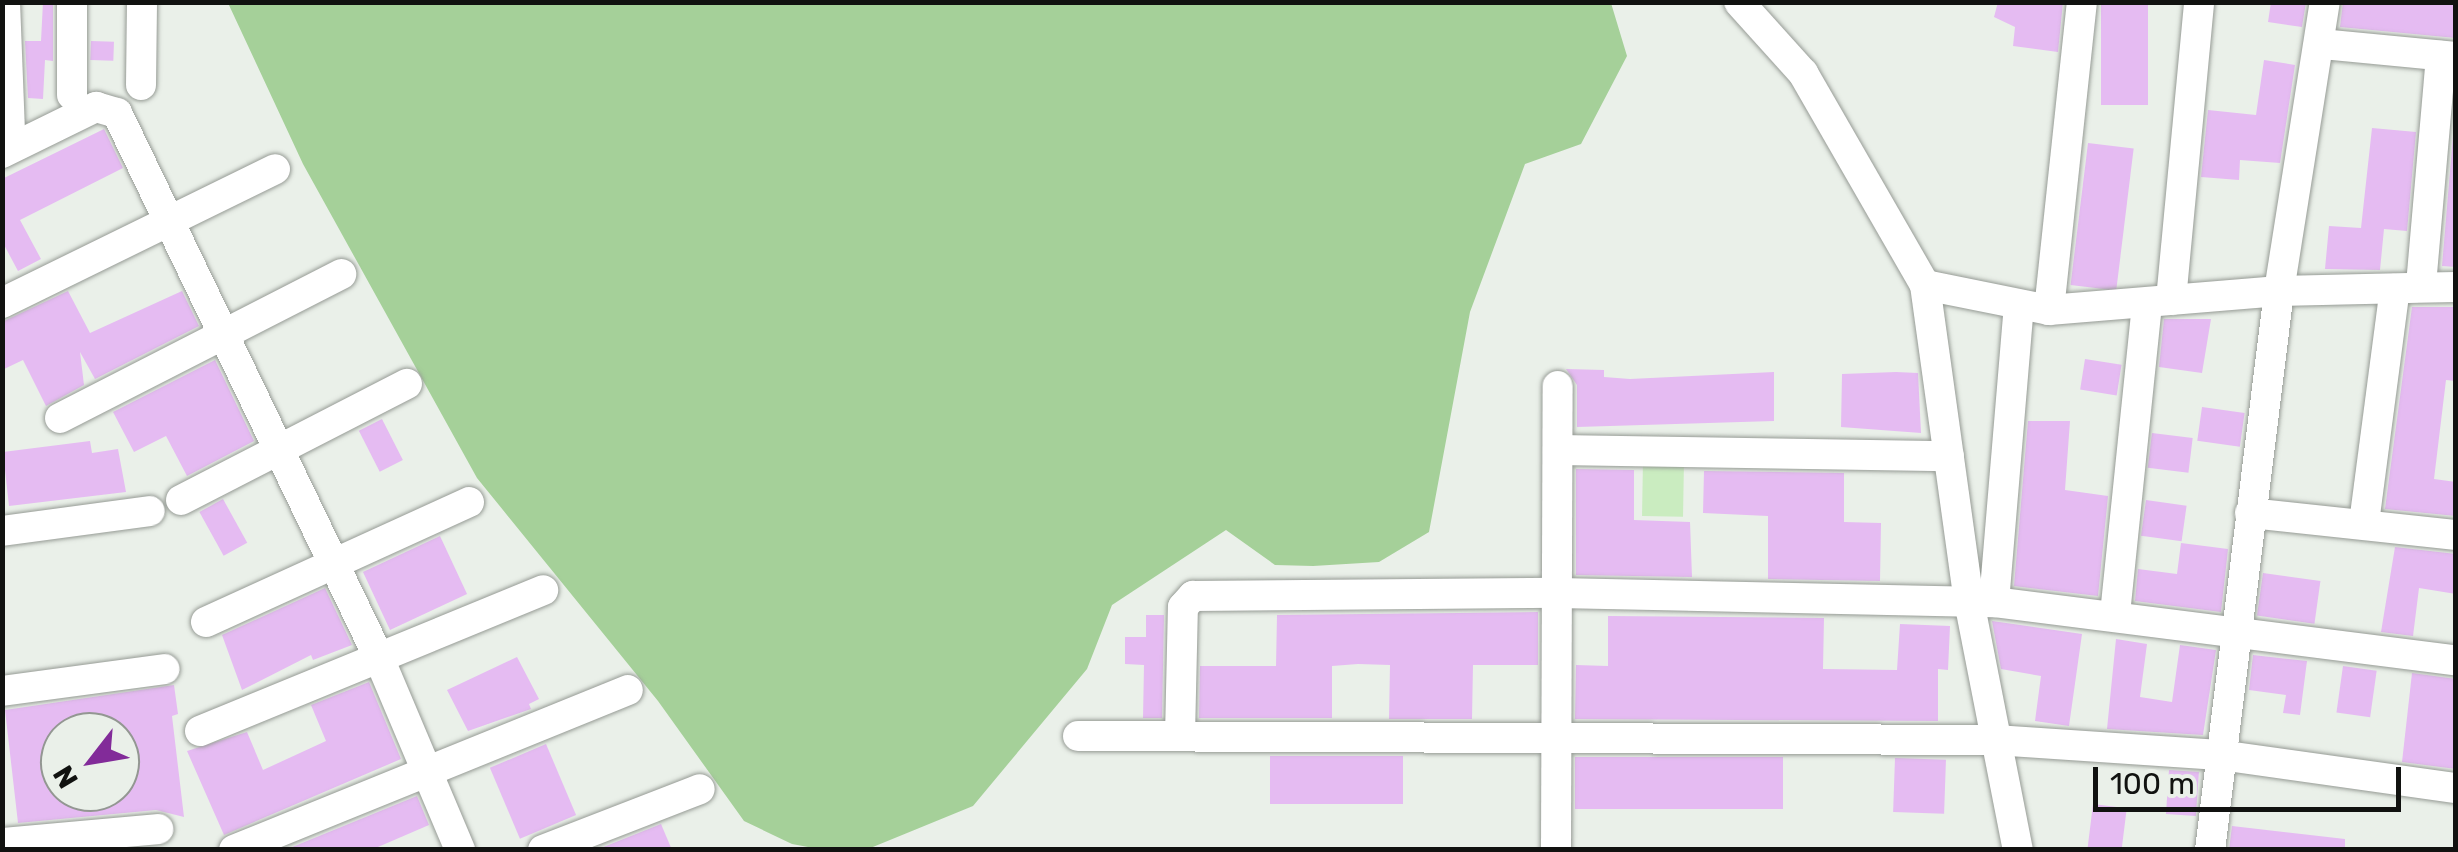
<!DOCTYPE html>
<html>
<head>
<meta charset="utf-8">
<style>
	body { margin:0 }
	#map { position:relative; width:2458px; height:852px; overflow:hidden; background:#eaf0e9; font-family:Rubik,sans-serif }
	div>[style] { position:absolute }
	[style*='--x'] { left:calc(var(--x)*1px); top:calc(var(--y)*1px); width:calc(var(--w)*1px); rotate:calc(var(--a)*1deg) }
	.green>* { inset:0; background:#caecc0; transform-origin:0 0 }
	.water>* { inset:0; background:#a5d099 }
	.building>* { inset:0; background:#e5bbf2; transform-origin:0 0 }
	.roads { filter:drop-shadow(0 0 2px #969b95) drop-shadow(0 0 2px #969b95) }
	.minor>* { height:30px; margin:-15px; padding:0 15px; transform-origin:15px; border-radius:15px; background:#fff }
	span { translate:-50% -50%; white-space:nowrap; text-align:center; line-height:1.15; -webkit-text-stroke:10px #eaf0e9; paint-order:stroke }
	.frame { position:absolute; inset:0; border:5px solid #111210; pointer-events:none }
	.north { position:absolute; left:40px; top:712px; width:100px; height:100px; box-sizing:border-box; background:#eaf0e9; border:2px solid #939792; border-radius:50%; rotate:239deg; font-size:28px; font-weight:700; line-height:40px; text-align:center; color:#111210 }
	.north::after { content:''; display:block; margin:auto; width:35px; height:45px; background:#822b99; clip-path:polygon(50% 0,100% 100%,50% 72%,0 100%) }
	.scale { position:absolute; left:2093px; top:767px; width:308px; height:45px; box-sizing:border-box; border:5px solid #111210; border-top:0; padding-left:12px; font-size:30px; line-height:35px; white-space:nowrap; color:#111210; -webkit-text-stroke:8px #eaf0e9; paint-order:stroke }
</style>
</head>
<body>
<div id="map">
	<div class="green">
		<div style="left:1643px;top:460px;width:41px;height:56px;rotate:1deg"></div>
	</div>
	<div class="water">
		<div style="clip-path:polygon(1611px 3px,1627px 56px,1581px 144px,1525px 164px,1470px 312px,1429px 532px,1379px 562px,1313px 566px,1275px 565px,1226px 530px,1112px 605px,1087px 669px,973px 806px,868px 849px,824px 850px,792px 844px,744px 821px,658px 701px,477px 478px,303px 164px,228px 3px)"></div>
	</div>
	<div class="building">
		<div style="clip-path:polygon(43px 2px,53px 2px,53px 61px,45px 60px,43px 99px,28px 98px,25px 41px,41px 41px)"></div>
		<div style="clip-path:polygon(1998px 2px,2063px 2px,2058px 52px,2013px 46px,2015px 27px,1994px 17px)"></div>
		<div style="left:2101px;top:2px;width:47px;height:103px"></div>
		<div style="clip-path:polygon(2271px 2px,2306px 2px,2302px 27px,2268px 22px)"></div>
		<div style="clip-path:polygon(2343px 2px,2456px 2px,2456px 38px,2340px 27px)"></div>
		<div style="left:91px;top:41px;width:23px;height:19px;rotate:2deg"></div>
		<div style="clip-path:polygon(2264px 60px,2295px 65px,2280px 163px,2240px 160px,2239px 180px,2201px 177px,2208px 110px,2256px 115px)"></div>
		<div style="clip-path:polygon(2372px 128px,2416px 132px,2407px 231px,2384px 229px,2380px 270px,2325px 269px,2329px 226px,2361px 228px)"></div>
		<div style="clip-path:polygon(104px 129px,123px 168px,20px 220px,41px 259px,18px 271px,2px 241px,2px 179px)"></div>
		<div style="clip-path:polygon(2453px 136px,2456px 136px,2456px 267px,2442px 266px)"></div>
		<div style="left:2088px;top:143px;width:46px;height:143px;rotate:7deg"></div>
		<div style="clip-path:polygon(68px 291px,90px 333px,182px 291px,199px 326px,95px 379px,80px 352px,84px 385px,46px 406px,23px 360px,2px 370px,2px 322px)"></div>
		<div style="clip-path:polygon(2412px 307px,2456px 307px,2456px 381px,2446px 380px,2434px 479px,2456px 482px,2456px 516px,2385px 509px)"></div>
		<div style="clip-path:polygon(2164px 319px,2211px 319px,2202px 373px,2159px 367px)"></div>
		<div style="left:2085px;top:359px;width:37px;height:31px;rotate:9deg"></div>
		<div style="clip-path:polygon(215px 360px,254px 441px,187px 476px,166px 436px,134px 452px,113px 412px)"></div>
		<div style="clip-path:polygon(1566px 369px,1604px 370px,1604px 377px,1630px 379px,1774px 372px,1774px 421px,1577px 427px,1577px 385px)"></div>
		<div style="clip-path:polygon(1896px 372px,1918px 373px,1921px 433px,1841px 427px,1842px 374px)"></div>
		<div style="left:2202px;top:407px;width:43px;height:34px;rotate:8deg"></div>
		<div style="left:382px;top:419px;width:46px;height:26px;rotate:63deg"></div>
		<div style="clip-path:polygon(2028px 421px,2070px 421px,2065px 490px,2108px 496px,2098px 596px,2014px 586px)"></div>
		<div style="left:2152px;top:433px;width:41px;height:35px;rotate:7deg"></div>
		<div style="clip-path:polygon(90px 441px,92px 453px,118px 449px,126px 492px,9px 506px,3px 452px)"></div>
		<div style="clip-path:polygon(1576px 469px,1634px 470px,1634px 520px,1690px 522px,1692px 577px,1576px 575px)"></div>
		<div style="clip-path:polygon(1704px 471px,1844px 473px,1844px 522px,1881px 523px,1880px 581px,1768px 579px,1768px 516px,1703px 513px)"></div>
		<div style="left:223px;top:499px;width:50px;height:27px;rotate:61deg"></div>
		<div style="left:2146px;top:500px;width:41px;height:36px;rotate:8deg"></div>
		<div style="left:440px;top:536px;width:64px;height:85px;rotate:65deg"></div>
		<div style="clip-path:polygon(2181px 543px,2228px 549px,2221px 612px,2135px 601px,2138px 569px,2177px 574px)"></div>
		<div style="clip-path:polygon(2395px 547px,2456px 554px,2456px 594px,2419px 588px,2413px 636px,2381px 632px)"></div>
		<div style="left:2263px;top:573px;width:58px;height:43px;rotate:8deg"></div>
		<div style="clip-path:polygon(325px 588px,352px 645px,313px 660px,311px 655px,242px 690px,222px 635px)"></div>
		<div style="clip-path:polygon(1538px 612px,1538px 665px,1473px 665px,1472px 719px,1389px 719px,1390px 665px,1358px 664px,1332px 666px,1332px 718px,1199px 718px,1200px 666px,1276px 666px,1277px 615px)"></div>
		<div style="clip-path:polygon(1146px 615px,1164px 615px,1162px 718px,1143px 718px,1144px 665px,1125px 664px,1125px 637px,1146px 637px)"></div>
		<div style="clip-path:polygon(1608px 616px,1824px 618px,1823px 669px,1897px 670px,1900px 624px,1950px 626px,1948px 670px,1938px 669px,1938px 721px,1575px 719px,1576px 665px,1608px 666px)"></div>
		<div style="clip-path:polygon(1992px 621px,2082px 634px,2069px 726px,2035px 721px,2041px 676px,2001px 669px)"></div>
		<div style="clip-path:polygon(2116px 639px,2147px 644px,2140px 697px,2172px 702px,2180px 645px,2216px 650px,2203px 735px,2107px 729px)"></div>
		<div style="clip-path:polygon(2253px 655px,2307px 661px,2300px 715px,2283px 713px,2286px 695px,2249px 690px)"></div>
		<div style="clip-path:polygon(517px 657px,539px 699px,529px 704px,531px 709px,468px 731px,447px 690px)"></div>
		<div style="left:2343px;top:666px;width:34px;height:47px;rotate:8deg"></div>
		<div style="clip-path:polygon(2412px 673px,2456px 679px,2456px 769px,2402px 762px)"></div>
		<div style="clip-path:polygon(369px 682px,401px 759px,224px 835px,187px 751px,247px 732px,263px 770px,326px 741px,311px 705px)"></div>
		<div style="clip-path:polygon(evenodd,174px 685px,178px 714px,172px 716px,184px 817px,156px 810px,18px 823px,5px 710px,174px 685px,60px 732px,120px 732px,120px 792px,60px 792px,60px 732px)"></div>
		<div style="left:546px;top:744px;width:77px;height:61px;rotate:67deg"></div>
		<div style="left:1270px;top:756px;width:133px;height:48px"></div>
		<div style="left:1575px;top:757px;width:208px;height:52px"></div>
		<div style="left:1895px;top:758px;width:51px;height:54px;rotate:2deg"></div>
		<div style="left:2169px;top:770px;width:30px;height:44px;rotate:4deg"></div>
		<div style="clip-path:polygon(417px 796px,429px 825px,371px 850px,285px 850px)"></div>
		<div style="left:2093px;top:804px;width:34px;height:46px;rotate:7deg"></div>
		<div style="clip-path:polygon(661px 824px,672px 850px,596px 850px)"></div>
		<div style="clip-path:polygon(2232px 826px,2345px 839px,2345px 850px,2229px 850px)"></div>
	</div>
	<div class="roads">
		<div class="minor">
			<div style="--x:5;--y:2;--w:128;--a:87.8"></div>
			<div style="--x:1739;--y:2;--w:96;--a:48"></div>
			<div style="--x:1803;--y:73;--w:245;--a:60.1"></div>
			<div style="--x:1925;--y:285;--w:319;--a:82.1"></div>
			<div style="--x:1969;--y:601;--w:254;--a:78.9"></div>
			<div style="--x:2322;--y:44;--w:135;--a:5.5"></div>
			<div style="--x:141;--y:85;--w:83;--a:-89.3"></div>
			<div style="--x:72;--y:95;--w:93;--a:-90"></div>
			<div style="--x:2;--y:153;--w:105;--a:-26.1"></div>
			<div style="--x:96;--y:107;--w:22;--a:16"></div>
			<div style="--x:117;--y:113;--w:605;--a:64.32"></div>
			<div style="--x:379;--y:658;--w:208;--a:67.1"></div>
			<div style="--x:1925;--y:285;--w:126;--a:11.4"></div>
			<div style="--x:2049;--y:310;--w:231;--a:-4.7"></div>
			<div style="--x:2279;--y:291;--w:177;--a:-1.3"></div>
			<div style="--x:2421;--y:285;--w:230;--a:-85"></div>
			<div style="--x:2171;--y:300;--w:299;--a:-84.6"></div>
			<div style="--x:2;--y:303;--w:304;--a:-26.1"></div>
			<div style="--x:2049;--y:310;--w:310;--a:-83.9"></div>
			<div style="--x:60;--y:418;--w:316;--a:-27.1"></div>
			<div style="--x:1558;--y:450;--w:391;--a:0.9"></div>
			<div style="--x:181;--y:500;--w:254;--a:-27.2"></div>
			<div style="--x:2250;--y:513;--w:207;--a:6.1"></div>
			<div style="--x:2364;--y:523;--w:236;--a:-82.5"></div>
			<div style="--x:2;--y:531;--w:149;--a:-7.7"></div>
			<div style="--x:1994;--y:602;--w:298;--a:-85.2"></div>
			<div style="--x:2115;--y:614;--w:313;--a:-84.1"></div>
			<div style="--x:206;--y:622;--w:289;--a:-24.5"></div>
			<div style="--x:2;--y:691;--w:164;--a:-7.7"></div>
			<div style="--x:200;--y:731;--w:371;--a:-22.3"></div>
			<div style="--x:1078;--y:736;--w:917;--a:0.25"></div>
			<div style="--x:1995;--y:740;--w:225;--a:3.8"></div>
			<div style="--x:2220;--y:755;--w:238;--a:8"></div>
			<div style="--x:1180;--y:736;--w:129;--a:-88.7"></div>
			<div style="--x:1183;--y:607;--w:15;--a:-48"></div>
			<div style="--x:1193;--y:596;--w:365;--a:-0.5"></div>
			<div style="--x:1558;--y:593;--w:436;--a:1.2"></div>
			<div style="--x:1994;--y:602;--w:466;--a:7.2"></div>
			<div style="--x:2;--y:843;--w:157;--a:-5.1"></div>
			<div style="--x:234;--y:850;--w:425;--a:-22.1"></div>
			<div style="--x:543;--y:850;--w:168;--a:-21.2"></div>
			<div style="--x:1556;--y:850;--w:464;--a:-89.8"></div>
			<div style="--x:2210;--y:850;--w:563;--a:-82.96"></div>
			<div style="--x:2279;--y:291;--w:293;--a:-81"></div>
		</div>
	</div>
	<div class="frame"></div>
	<div class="north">N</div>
	<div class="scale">100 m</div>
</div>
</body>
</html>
